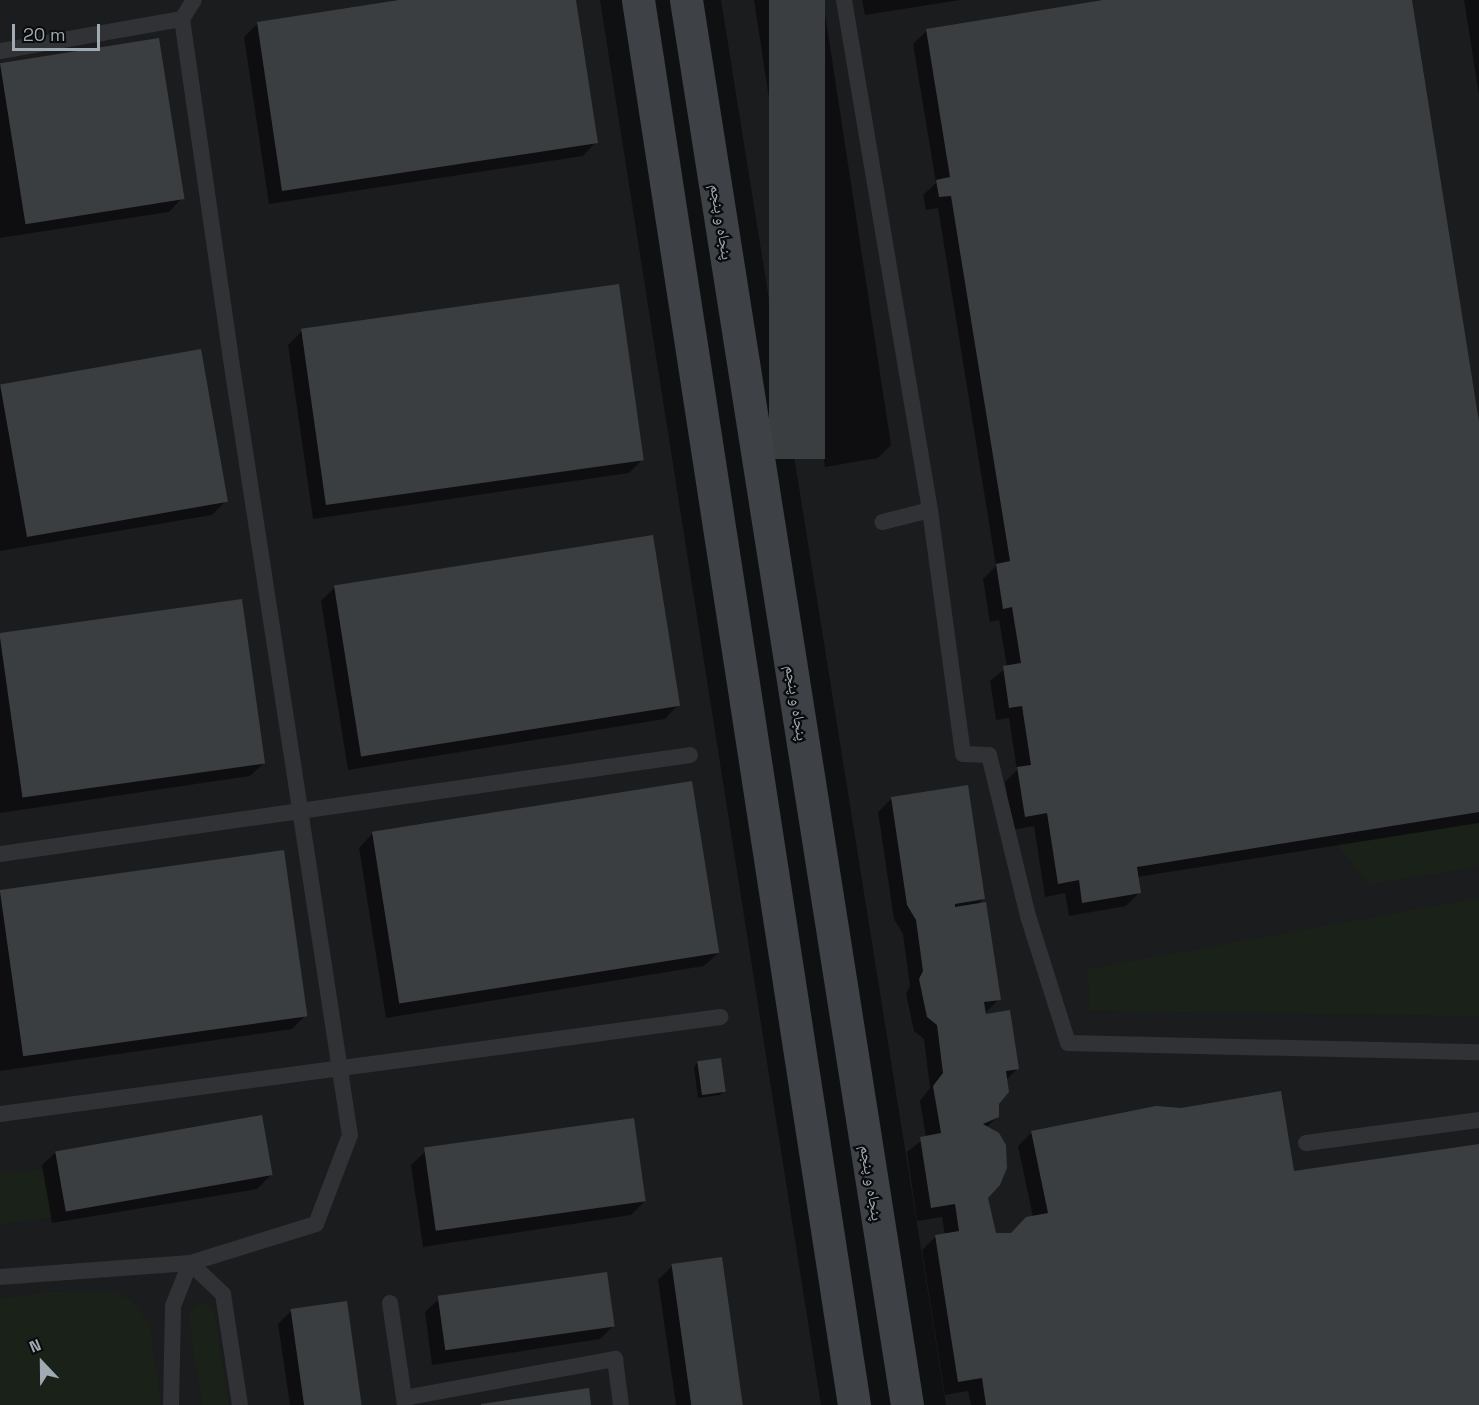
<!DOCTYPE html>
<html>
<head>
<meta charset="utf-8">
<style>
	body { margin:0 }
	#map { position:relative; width:1479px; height:1405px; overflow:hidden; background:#0f1011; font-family:"Space Grotesk","Noto Naskh Arabic",sans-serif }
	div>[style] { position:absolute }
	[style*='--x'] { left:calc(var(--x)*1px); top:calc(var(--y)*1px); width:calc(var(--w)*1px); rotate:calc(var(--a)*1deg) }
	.built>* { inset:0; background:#1b1c1e }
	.green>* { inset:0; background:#1a2119 }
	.shadow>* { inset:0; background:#0007 }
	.building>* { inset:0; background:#3b3e41; transform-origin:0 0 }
	.lane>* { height:16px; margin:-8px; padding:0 8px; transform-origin:8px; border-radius:8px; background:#303236 }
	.secondary>* { height:33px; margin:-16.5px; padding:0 16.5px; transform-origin:16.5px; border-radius:16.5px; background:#3e4246 }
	span { translate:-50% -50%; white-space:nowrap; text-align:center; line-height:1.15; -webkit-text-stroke:4.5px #0a0b0c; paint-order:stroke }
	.street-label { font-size:16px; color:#9faab3 }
	.north { position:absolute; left:12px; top:1333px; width:60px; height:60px; -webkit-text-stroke:4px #0a0b0c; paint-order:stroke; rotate:338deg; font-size:16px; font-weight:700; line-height:24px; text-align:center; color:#9faab3 }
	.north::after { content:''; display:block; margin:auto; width:21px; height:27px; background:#9faab3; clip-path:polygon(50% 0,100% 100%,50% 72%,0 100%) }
	.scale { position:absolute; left:12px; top:24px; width:88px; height:27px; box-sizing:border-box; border:3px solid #9faab3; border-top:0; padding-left:8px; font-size:18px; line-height:21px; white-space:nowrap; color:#9faab3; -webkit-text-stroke:4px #0a0b0c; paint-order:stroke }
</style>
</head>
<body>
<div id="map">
	<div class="built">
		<div style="clip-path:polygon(0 0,600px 0,821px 1405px,0 1405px)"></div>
		<div style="clip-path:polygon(721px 0,1479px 0,1479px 1405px,946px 1405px)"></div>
	</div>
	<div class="green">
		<div style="clip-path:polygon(1479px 822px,1479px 865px,1473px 868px,1369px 884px,1336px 844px)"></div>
		<div style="clip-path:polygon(1479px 898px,1479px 1016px,1089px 1011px,1088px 969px)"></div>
		<div style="clip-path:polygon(46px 1169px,52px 1218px,0 1224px,0 1173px)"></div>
		<div style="clip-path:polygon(112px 1291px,132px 1301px,150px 1325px,161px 1405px,0 1405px,0 1299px,49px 1292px)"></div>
		<div style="clip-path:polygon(199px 1301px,214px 1310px,229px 1405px,202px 1405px,188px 1314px)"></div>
	</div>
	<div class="shadow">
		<div style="clip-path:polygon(409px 0,575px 0,596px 142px,583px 156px,269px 204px,244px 37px,258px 23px)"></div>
		<div style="clip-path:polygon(754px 0,823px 0,891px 445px,878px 458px,825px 467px)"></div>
		<div style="clip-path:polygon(862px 0,960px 0,865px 15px)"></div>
		<div style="clip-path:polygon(1113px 0,1410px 0,1479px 432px,1479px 823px,1137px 877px,1139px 893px,1126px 906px,1069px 916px,1065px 893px,1045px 897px,1034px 826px,1012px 830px,1005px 782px,1017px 770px,1009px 718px,996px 720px,990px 681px,1007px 667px,999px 620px,990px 622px,983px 579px,996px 566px,938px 208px,926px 210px,923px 195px,936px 183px,913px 44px,927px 30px)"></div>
		<div style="clip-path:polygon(1464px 0,1479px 0,1479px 95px)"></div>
		<div style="clip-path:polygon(0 64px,182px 198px,169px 212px,0 238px)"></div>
		<div style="clip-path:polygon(302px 331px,643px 459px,629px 473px,313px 519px,288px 345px)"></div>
		<div style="clip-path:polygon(0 384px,225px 502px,212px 515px,0 551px)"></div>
		<div style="clip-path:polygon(335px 587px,678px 705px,665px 719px,348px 770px,321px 601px)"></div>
		<div style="clip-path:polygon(0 636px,264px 763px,250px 776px,0 813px)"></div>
		<div style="clip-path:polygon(892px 798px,984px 898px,977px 905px,999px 999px,982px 1016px,1017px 1069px,1006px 1080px,997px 1103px,997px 1117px,986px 1128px,986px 1198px,995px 1234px,1011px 1235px,1033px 1217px,1018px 1146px,1032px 1132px,1293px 1173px,1479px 1146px,1479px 1405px,971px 1405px,968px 1391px,945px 1395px,922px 1250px,935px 1237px,945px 1235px,942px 1217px,917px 1221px,907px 1152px,926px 1137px,920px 1101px,930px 1088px,924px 1039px,914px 1031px,906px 994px,910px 986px,903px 934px,894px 919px,878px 812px)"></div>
		<div style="clip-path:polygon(372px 834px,718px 953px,704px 966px,386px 1018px,359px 848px)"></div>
		<div style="clip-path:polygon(0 892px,306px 1015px,292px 1029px,0 1071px)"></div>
		<div style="clip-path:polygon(698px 1062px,724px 1091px,720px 1095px,698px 1098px,694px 1067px)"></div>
		<div style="clip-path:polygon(56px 1152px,271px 1175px,257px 1189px,52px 1223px,42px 1165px)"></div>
		<div style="clip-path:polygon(425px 1152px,645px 1201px,631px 1215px,423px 1247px,411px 1165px)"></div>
		<div style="clip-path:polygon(672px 1266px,742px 1405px,676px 1405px,658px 1280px)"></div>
		<div style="clip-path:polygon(439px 1299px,613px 1326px,600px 1339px,432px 1365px,425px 1312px)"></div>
		<div style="clip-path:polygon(292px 1310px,360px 1405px,290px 1405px,278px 1324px)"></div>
	</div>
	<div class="building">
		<div style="clip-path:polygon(399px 0,576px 0,598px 143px,282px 191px,257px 22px)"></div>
		<div style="left:769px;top:0;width:56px;height:459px"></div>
		<div style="clip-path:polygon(1103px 0,1412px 0,1479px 422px,1479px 812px,1137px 867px,1141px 893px,1082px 903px,1079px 880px,1058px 884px,1047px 813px,1025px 817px,1017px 767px,1031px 765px,1022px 706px,1009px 708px,1003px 666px,1021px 663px,1012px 607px,1003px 609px,996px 564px,1010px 561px,951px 196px,939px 197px,936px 180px,950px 177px,926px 29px)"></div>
		<div style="left:159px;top:38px;width:163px;height:161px;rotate:81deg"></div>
		<div style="left:619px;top:284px;width:178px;height:321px;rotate:82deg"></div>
		<div style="left:201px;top:349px;width:155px;height:204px;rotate:80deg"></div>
		<div style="left:653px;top:535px;width:173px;height:323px;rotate:81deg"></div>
		<div style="left:242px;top:599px;width:166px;height:245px;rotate:82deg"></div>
		<div style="left:692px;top:781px;width:174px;height:324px;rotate:81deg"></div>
		<div style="clip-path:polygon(968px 785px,985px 899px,955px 904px,955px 907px,986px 902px,1001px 1000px,984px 1002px,986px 1014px,1010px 1010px,1019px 1069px,1006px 1071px,1009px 1092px,999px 1104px,999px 1117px,983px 1124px,999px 1133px,1006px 1145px,1007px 1168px,1000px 1185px,988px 1198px,996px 1233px,1011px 1233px,1026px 1217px,1048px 1213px,1031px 1131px,1156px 1106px,1181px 1108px,1281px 1091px,1294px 1171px,1479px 1144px,1479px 1405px,986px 1405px,982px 1378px,958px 1382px,935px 1235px,959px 1231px,955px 1204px,931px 1208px,920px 1137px,941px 1133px,933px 1086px,943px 1073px,937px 1025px,927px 1017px,919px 979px,923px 971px,916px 920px,907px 905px,891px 797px)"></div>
		<div style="left:284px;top:850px;width:168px;height:287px;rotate:82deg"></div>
		<div style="left:721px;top:1058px;width:34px;height:24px;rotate:82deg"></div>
		<div style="left:262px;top:1115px;width:61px;height:210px;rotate:80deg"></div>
		<div style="left:634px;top:1118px;width:84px;height:212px;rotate:82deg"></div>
		<div style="left:722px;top:1257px;width:150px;height:51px;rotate:82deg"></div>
		<div style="left:607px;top:1272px;width:55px;height:171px;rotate:82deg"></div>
		<div style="left:347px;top:1301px;width:105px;height:57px;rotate:82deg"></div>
		<div style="clip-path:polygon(589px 1388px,591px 1405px,481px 1405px,481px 1404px)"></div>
	</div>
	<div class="lane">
		<div style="--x:844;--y:0;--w:517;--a:80.43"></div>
		<div style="--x:930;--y:510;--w:49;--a:165.7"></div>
		<div style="--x:182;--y:19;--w:22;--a:-58"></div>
		<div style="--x:0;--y:51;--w:185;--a:-10"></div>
		<div style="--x:182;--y:19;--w:337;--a:81.8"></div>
		<div style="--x:230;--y:353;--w:791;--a:81.28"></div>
		<div style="--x:350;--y:1135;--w:95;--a:110.9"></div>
		<div style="--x:316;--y:1224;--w:132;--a:162.8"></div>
		<div style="--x:190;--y:1263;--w:191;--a:175.8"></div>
		<div style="--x:930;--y:510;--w:246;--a:82.3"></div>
		<div style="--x:963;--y:754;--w:26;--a:2"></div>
		<div style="--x:989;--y:755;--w:166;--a:76.4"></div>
		<div style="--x:1028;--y:916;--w:133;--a:72.5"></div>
		<div style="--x:1068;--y:1043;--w:411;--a:1.3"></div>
		<div style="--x:0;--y:854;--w:697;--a:-8.16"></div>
		<div style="--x:0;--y:1114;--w:727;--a:-7.67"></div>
		<div style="--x:1306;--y:1143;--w:175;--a:-7.6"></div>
		<div style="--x:390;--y:1303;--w:96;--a:81.6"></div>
		<div style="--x:171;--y:1405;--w:99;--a:-88.8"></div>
		<div style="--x:173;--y:1306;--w:46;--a:-68.4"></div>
		<div style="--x:190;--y:1263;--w:45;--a:43.2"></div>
		<div style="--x:223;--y:1294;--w:112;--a:81.3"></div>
		<div style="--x:405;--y:1405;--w:7;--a:-98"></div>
		<div style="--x:404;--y:1398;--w:215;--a:-10.5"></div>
		<div style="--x:615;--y:1359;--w:46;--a:82.6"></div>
	</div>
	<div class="secondary">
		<div style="--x:638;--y:0;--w:1422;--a:81.26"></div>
		<div style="--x:686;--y:0;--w:1422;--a:81.06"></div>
	</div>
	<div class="street-label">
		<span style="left:721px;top:222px;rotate:81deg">پنجاه و پنجم</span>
		<span style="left:796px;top:703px;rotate:81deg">پنجاه و پنجم</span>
		<span style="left:871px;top:1183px;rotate:81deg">پنجاه و پنجم</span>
	</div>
	<div class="north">N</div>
	<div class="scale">20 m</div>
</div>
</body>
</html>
